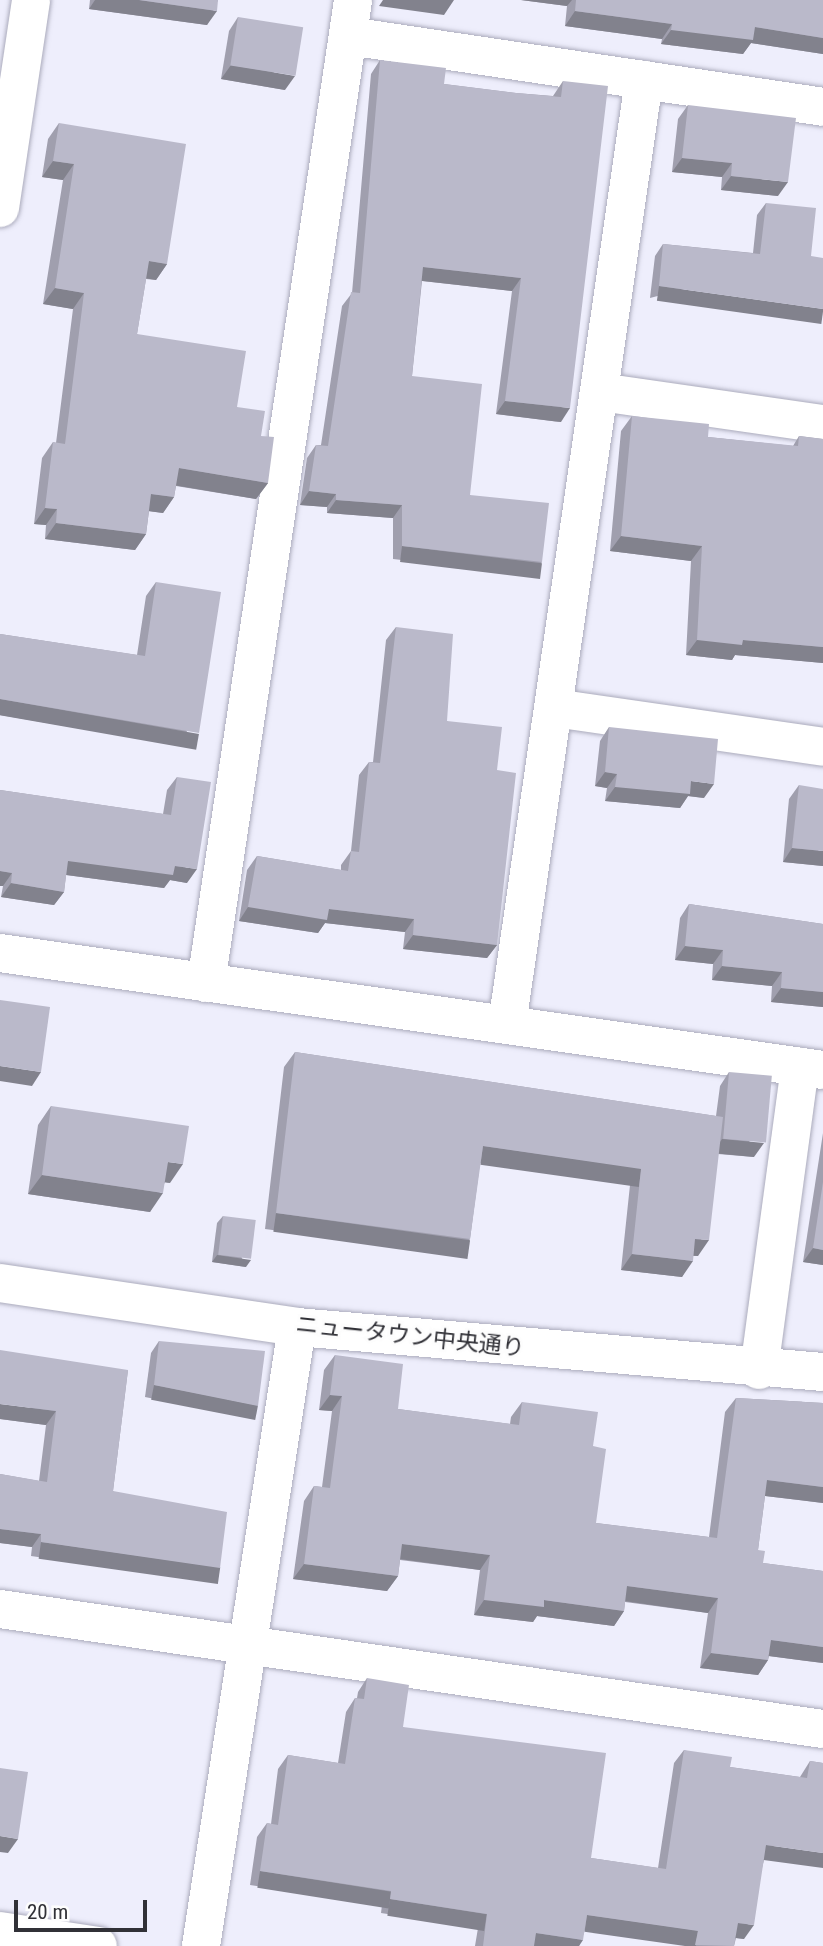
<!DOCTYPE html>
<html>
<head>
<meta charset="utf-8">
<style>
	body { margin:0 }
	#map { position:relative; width:823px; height:1946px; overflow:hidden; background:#eeeefc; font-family:"Roboto Condensed","Noto Sans JP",sans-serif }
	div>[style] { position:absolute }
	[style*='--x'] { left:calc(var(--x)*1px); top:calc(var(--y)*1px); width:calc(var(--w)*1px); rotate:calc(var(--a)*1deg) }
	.roads { filter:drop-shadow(0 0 2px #ababbc) drop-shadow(0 0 2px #ababbc) }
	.minor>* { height:38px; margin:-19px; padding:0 19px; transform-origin:19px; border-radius:19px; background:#fff }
	.wall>* { inset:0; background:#a09fae }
	.shaded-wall>* { inset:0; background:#82828d; transform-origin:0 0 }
	.building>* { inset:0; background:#bab9ca; transform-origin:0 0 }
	span { translate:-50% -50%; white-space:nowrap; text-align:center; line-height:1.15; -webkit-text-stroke:6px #fdfdfd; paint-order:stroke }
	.street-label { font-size:23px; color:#313137 }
	.scale { position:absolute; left:14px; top:1900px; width:133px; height:32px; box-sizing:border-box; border:4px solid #313137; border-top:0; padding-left:9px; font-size:21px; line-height:24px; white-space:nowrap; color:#313137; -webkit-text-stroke:5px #fdfdfd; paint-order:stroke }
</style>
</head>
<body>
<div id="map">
	<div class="roads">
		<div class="minor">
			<div style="--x:349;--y:36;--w:479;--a:8.5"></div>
			<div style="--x:0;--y:208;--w:210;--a:-81.5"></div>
			<div style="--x:600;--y:392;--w:225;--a:8.2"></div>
			<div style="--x:554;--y:708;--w:272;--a:8.2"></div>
			<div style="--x:0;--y:953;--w:831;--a:8.09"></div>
			<div style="--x:206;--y:983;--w:994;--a:-81.49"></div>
			<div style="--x:507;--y:1025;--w:955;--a:-81.75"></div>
			<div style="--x:0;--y:1283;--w:300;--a:8.4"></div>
			<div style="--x:297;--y:1327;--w:528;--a:4.89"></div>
			<div style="--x:759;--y:1370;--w:306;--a:-82.3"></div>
			<div style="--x:0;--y:1609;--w:832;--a:8.3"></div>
			<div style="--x:0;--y:1931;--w:99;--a:8.7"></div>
			<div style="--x:201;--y:1946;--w:626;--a:-81.18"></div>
		</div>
	</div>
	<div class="wall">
		<div style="clip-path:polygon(90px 0,218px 0,207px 25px,89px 9px)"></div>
		<div style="clip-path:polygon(521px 0,823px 0,823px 54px,751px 43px,743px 54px,661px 44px,662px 39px,565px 26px,567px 6px)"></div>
		<div style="clip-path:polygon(238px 17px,285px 90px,221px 79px,229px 31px)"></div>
		<div style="clip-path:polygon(380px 60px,444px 84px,516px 93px,553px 96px,563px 81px,561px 422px,496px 414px,512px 291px,422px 281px,412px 376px,470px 495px,542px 562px,533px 575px,393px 559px,393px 518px,327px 513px,327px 507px,300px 505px,307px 458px,316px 445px,321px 445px,342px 306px,352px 293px,371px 74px)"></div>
		<div style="clip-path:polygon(688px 105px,778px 196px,721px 190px,722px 177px,672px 172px,678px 119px)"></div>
		<div style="clip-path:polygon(59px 123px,167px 264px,156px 280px,146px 279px,137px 334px,237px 407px,261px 436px,268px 483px,256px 499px,176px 486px,174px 497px,163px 513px,149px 511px,146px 534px,135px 550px,45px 539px,46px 525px,34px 524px,42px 458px,53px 442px,56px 443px,73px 309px,43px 304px,63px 180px,42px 177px,48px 139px)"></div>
		<div style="clip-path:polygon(766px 203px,811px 256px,650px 298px,655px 256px,663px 244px,753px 253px,757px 215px)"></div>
		<div style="clip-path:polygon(632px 416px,708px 437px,793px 446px,799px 436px,823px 439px,823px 663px,735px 655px,732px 660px,686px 655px,691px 561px,610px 551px,621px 431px)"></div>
		<div style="clip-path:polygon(156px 582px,190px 747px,0 715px,0 634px,137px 655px,146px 596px)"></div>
		<div style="clip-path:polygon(396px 627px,447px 721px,497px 770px,497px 945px,487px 958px,403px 949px,405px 932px,325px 923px,318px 933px,239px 921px,247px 870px,257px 856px,341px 870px,341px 865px,351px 851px,359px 775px,369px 762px,373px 762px,386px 640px)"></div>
		<div style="clip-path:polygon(609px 727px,704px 798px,688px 796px,680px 808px,605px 801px,607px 788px,595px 786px,600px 741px)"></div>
		<div style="clip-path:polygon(177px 777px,187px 883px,170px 880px,164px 888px,66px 875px,64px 892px,54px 905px,1px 897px,3px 886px,0 886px,0 790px,163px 814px,167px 790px)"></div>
		<div style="clip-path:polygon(799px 785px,823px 866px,783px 862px,789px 799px)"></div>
		<div style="clip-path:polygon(689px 904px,823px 924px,823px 1007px,771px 1002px,772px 986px,712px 980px,713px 964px,675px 960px,680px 918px)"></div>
		<div style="clip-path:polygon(295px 1052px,716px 1116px,720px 1086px,729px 1072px,754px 1157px,718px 1154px,698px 1256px,693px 1256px,682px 1277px,621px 1270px,630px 1185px,480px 1163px,470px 1239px,459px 1255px,265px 1229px,284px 1067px)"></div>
		<div style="clip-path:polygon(51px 1106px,170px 1183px,165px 1182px,150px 1212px,28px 1194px,38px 1125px)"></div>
		<div style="clip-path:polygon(823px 1133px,823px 1265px,803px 1262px)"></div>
		<div style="clip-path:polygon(223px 1216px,246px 1267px,212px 1262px,217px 1223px)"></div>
		<div style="clip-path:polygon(159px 1341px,249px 1418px,145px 1397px,151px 1353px)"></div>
		<div style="clip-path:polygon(335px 1355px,398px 1409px,510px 1424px,511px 1417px,522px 1402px,593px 1446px,596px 1523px,709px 1537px,725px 1412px,736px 1398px,823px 1403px,823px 1503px,765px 1496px,758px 1550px,763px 1563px,823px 1571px,823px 1663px,769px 1656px,768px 1660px,758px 1675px,700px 1668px,708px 1613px,625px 1602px,624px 1611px,614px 1626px,537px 1616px,533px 1622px,474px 1615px,480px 1570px,400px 1560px,398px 1576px,387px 1591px,293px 1579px,304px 1501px,314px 1486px,322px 1487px,332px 1411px,319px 1410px,324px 1370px)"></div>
		<div style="clip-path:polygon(128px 1370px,113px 1491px,220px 1568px,210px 1582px,31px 1556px,32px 1547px,0 1543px,0 1474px,39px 1481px,46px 1425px,0 1419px)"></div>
		<div style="clip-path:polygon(367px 1678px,403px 1727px,591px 1858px,658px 1868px,674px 1763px,684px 1750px,730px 1767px,800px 1777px,810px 1761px,823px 1763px,764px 1860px,744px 1939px,736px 1938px,734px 1946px,688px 1946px,688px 1945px,585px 1930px,579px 1946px,475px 1946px,478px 1928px,381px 1913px,382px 1905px,250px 1885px,257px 1837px,267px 1823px,271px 1824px,278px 1769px,288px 1755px,338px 1763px,346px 1712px,355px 1698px,357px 1698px,358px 1692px)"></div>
	</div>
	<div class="shaded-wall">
		<div style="clip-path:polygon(95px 0,139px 0,217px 11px,207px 25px,89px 9px)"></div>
		<div style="clip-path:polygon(383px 0,454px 0,444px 15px,379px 6px)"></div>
		<div style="clip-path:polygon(521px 0,572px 0,567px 6px)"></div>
		<div style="clip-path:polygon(575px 11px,672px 24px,662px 39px,565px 26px)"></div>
		<div style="clip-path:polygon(755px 27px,823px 38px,823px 54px,751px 43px,743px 54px,661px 44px,671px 30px)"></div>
		<div style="clip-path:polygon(231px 65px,295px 76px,285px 90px,221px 79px)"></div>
		<div style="clip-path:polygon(682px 158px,732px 163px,722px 177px,672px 172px)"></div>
		<div style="clip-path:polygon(53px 161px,74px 164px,63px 180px,42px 177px)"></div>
		<div style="clip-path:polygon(731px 176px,788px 182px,778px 196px,721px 190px)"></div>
		<div style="clip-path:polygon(149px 261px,167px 264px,156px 280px,138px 277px)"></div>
		<div style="clip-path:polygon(423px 267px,521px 278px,512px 291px,414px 280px)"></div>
		<div style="left:659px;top:286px;width:166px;height:15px;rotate:8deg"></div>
		<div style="clip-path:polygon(55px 288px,84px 293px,73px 309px,43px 304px)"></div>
		<div style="clip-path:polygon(505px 401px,570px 408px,561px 422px,496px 414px)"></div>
		<div style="clip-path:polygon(179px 468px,268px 483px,256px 499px,167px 484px)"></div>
		<div style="clip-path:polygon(309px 491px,336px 494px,327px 507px,300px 505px)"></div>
		<div style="clip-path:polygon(151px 494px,174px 497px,163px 513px,140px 510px)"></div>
		<div style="clip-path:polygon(336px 500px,402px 505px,393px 518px,327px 513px)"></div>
		<div style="clip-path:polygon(45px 508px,57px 509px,46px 525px,34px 524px)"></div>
		<div style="clip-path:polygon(56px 523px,146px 534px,135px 550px,45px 539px)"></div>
		<div style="clip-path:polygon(621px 536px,702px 546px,691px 561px,610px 551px)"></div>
		<div style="left:402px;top:546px;width:141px;height:16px;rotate:7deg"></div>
		<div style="clip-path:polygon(697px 640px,743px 640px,823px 647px,823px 663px,735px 655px,732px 660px,686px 655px)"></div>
		<div style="left:0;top:699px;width:202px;height:16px;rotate:10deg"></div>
		<div style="clip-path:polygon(605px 772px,617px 774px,607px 788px,595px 786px)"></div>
		<div style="clip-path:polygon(691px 781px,714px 784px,704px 798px,688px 796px,680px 808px,605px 801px,615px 787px)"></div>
		<div style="clip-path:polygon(792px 848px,823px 851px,823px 866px,783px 862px)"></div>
		<div style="clip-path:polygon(68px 861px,175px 866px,197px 869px,187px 883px,170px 880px,164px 888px,59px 874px)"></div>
		<div style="clip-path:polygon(0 871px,12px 873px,3px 886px,0 886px)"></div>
		<div style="clip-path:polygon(11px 883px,64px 892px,54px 905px,1px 897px)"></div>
		<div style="clip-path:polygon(248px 907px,329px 909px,414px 919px,405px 932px,325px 923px,318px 933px,239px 921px)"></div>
		<div style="clip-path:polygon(413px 935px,497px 945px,487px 958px,403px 949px)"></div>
		<div style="clip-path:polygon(685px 946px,723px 950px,713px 964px,675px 960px)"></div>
		<div style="clip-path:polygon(722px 966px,782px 972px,772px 986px,712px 980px)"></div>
		<div style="clip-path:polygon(781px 988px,823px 992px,823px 1007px,771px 1002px)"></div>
		<div style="clip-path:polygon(0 1066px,41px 1072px,32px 1086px,0 1081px)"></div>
		<div style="clip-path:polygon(722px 1139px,764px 1143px,754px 1157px,712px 1153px)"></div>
		<div style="left:483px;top:1146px;width:160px;height:19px;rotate:8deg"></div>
		<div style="clip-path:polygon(168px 1162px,183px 1164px,170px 1183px,154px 1181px)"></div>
		<div style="clip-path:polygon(42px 1175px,163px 1193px,150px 1212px,28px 1194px)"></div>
		<div style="left:276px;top:1213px;width:196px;height:19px;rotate:8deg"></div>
		<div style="clip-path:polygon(695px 1239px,709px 1240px,698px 1256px,684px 1255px)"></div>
		<div style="clip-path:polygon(813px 1248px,823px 1250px,823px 1265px,803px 1262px)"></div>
		<div style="clip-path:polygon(632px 1254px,693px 1261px,682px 1277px,621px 1270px)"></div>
		<div style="clip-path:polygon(217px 1255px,251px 1260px,246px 1267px,212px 1262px)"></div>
		<div style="left:154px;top:1385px;width:106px;height:15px;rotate:11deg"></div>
		<div style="clip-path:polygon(330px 1395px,342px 1396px,332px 1411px,319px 1410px)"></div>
		<div style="clip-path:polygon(0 1404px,56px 1411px,46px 1425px,0 1419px)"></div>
		<div style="clip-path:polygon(767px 1480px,823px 1487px,823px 1503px,757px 1495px)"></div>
		<div style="clip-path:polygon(0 1529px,41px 1534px,32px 1547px,0 1543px)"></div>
		<div style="left:41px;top:1542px;width:181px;height:17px;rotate:8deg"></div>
		<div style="clip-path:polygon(402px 1544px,490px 1555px,480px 1570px,392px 1558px)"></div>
		<div style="clip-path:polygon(304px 1564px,398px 1576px,387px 1591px,293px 1579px)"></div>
		<div style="clip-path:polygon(627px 1586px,718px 1598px,708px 1613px,617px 1600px)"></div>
		<div style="clip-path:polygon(484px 1600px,544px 1600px,624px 1611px,614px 1626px,537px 1616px,533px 1622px,474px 1615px)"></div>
		<div style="clip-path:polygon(771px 1640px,823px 1647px,823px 1663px,761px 1655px)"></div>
		<div style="clip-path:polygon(711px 1653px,768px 1660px,758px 1675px,700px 1668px)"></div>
		<div style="clip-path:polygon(0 1836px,18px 1839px,8px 1853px,0 1852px)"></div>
		<div style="clip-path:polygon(766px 1845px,823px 1853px,823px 1868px,756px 1859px)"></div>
		<div style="left:260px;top:1871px;width:133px;height:17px;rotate:9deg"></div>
		<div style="left:390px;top:1899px;width:98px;height:17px;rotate:9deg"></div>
		<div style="left:587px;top:1915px;width:112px;height:17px;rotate:8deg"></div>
		<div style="clip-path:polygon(738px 1923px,754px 1925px,744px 1939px,728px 1937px)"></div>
		<div style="clip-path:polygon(536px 1933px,583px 1940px,579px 1946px,527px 1946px)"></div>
	</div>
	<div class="building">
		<div style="clip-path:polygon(139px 0,218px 0,217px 11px)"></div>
		<div style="clip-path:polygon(576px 0,823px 0,823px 38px,755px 27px,753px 40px,671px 30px,672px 24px,575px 11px)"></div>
		<div style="left:238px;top:17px;width:66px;height:49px;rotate:9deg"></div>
		<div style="clip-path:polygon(380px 60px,446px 68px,444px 84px,516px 93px,561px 97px,563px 81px,608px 86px,570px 408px,505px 401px,521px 278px,423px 267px,412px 376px,482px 384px,470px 495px,549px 503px,542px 562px,402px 546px,402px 505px,336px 500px,336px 494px,309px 491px,316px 445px,328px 446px,351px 292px,360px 293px)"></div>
		<div style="clip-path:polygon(688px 105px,796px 118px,788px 182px,731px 176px,732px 163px,682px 158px)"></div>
		<div style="clip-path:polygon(59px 123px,186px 144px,167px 264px,149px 261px,137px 334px,246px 351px,237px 407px,265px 411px,261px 436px,274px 437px,268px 483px,179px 468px,174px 497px,151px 494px,146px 534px,56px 523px,57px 509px,45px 508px,53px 442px,65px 444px,84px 293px,55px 288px,74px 164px,53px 161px)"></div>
		<div style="clip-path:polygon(766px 203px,816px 208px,811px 256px,823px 258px,823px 309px,659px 286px,663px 244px,760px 254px)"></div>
		<div style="clip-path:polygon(632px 416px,709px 424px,708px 437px,798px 446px,799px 436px,823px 439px,823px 647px,743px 640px,742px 645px,697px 640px,702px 546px,621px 536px)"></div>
		<div style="clip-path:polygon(156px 582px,221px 592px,199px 733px,0 699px,0 634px,145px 656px)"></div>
		<div style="clip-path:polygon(396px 627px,453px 634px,447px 721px,502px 727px,497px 770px,516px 773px,497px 945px,413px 935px,414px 919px,329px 909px,327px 920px,248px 907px,257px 856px,348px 871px,351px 851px,359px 852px,369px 762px,380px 763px)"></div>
		<div style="clip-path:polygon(609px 727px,718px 739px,714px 784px,691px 781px,690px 794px,615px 787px,617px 774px,605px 772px)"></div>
		<div style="clip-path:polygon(177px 777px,211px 782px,197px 869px,175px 866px,173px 875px,68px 861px,64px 892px,11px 883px,12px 873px,0 871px,0 790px,171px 815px)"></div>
		<div style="clip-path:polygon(799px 785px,823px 789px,823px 851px,792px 848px)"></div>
		<div style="clip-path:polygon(689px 904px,823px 924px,823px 992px,781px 988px,782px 972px,722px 966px,723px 950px,685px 946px)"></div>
		<div style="clip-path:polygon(0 1000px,50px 1007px,41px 1072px,0 1066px)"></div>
		<div style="clip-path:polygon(295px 1052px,723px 1117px,709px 1240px,695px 1239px,693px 1261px,632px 1254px,641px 1169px,483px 1146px,470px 1239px,276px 1213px)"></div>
		<div style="left:729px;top:1072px;width:43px;height:67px;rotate:5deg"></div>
		<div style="clip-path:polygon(51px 1106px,189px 1126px,183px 1164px,168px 1162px,163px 1193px,42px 1175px)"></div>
		<div style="clip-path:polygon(823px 1182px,823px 1250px,813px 1248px)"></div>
		<div style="left:223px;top:1216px;width:33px;height:39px;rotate:7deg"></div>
		<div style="clip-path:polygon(159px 1341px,265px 1351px,258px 1406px,154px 1385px)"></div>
		<div style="clip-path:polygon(0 1350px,128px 1370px,113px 1491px,227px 1512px,220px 1568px,41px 1542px,41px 1534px,0 1529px,0 1474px,47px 1482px,56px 1411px,0 1404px)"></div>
		<div style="clip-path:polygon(335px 1355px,403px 1364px,398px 1409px,519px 1425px,522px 1402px,598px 1412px,593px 1446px,606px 1449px,596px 1523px,717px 1538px,736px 1398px,823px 1403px,823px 1487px,767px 1480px,758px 1550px,765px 1551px,763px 1563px,823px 1571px,823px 1647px,771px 1640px,768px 1660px,711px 1653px,718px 1598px,627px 1586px,624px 1611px,544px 1600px,544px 1607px,484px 1600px,490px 1555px,402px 1544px,398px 1576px,304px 1564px,314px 1486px,330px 1488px,342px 1396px,330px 1395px)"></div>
		<div style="clip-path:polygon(367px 1678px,409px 1685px,403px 1727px,606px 1753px,591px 1858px,666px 1869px,684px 1750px,732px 1757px,730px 1767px,807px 1778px,810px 1761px,823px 1763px,823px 1853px,766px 1845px,754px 1925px,738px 1923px,734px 1946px,695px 1945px,698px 1931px,587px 1915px,583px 1940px,536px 1933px,534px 1946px,483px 1946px,487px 1914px,390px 1899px,391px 1891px,260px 1871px,267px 1823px,278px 1825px,288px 1755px,345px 1764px,355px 1698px,364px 1699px)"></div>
		<div style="clip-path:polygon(0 1768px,28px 1772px,18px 1839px,0 1836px)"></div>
	</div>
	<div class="street-label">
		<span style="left:410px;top:1337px;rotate:6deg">ニュータウン中央通り</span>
	</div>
	<div class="scale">20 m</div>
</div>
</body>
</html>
